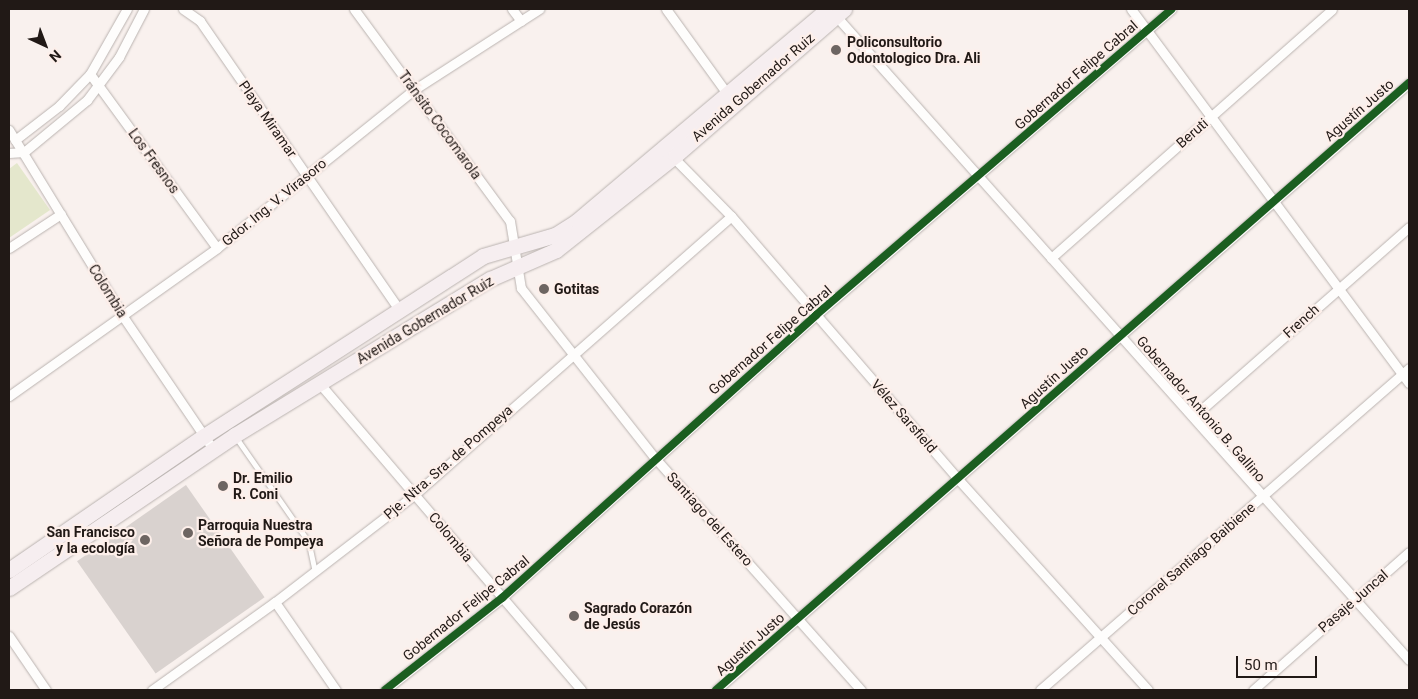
<!DOCTYPE html>
<html>
<head>
<meta charset="utf-8">
<style>
	body { margin:0 }
	#map { position:relative; width:1418px; height:699px; overflow:hidden; background:#f9f1ee; font-family:Roboto,sans-serif }
	div>[style] { position:absolute }
	[style*='--x'] { left:calc(var(--x)*1px); top:calc(var(--y)*1px); width:calc(var(--w)*1px); rotate:calc(var(--a)*1deg) }
	.green>* { inset:0; background:#e4e7cc }
	.building>* { inset:0; background:#d9d2cf; transform-origin:0 0 }
	.roads { filter:drop-shadow(0 0 1px #bab3b0) drop-shadow(0 0 1px #bab3b0) }
	.lane>* { height:4.5px; margin:-2.25px; padding:0 2.25px; transform-origin:2.25px; border-radius:2.25px; background:#fefdfc }
	.street>* { height:9px; margin:-4.5px; padding:0 4.5px; transform-origin:4.5px; border-radius:4.5px; background:#fefdfc }
	.primary>* { height:15px; margin:-7.5px; padding:0 7.5px; transform-origin:7.5px; border-radius:7.5px; background:#f6eef0 }
	.cycleway>* { height:8px; margin:-4px; padding:0 4px; transform-origin:4px; border-radius:4px; background:#1b5e20 }
	.dots>* { width:14px; height:14px; translate:-50% -50%; box-sizing:border-box; border:2px solid #fdefea; border-radius:50% }
	span { translate:-50% -50%; white-space:nowrap; text-align:center; line-height:1.15; -webkit-text-stroke:4.5px #fdefea; paint-order:stroke }
	.poi-label { font-size:14px; color:#211916; font-weight:700 }
	.left { translate:0 -50%; text-align:left }
	.right { translate:-100% -50%; text-align:right }
	.street-label { font-size:14px; color:#211916 }
	.frame { position:absolute; inset:0; border:10px solid #211916; pointer-events:none }
	.north { position:absolute; left:20px; top:20px; width:50px; height:50px; -webkit-text-stroke:4px #fdefea; paint-order:stroke; rotate:137deg; font-size:14px; font-weight:700; line-height:20px; text-align:center; color:#211916 }
	.north::after { content:''; display:block; margin:auto; width:18px; height:22px; background:#211916; clip-path:polygon(50% 0,100% 100%,50% 72%,0 100%) }
	.scale { position:absolute; left:1236px; top:656px; width:81px; height:22px; box-sizing:border-box; border:2px solid #211916; border-top:0; padding-left:6px; font-size:15px; line-height:18px; white-space:nowrap; color:#211916; -webkit-text-stroke:4px #fdefea; paint-order:stroke }
</style>
</head>
<body>
<div id="map">
	<div class="green">
		<div style="clip-path:polygon(17px 163px,50px 210px,9px 238px,9px 169px)"></div>
	</div>
	<div class="building">
		<div style="left:186px;top:485px;width:137px;height:133px;rotate:55deg"></div>
	</div>
	<div class="roads">
		<div class="lane">
			<div style="--x:236;--y:437;--w:128;--a:55.2"></div>
			<div style="--x:309;--y:542;--w:30;--a:78"></div>
		</div>
		<div class="street">
			<div style="--x:183;--y:9;--w:21;--a:35"></div>
			<div style="--x:200;--y:21;--w:350;--a:55.4"></div>
			<div style="--x:354;--y:9;--w:263;--a:53.7"></div>
			<div style="--x:510;--y:221;--w:68;--a:80.7"></div>
			<div style="--x:521;--y:288;--w:216;--a:51.8"></div>
			<div style="--x:655;--y:458;--w:310;--a:48.4"></div>
			<div style="--x:512;--y:9;--w:15;--a:53"></div>
			<div style="--x:666;--y:9;--w:106;--a:54.2"></div>
			<div style="--x:1131;--y:9;--w:466;--a:53.4"></div>
			<div style="--x:836;--y:16;--w:862;--a:48.34"></div>
			<div style="--x:90;--y:74;--w:215;--a:53.9"></div>
			<div style="--x:9;--y:130;--w:220;--a:58.5"></div>
			<div style="--x:124;--y:318;--w:158;--a:55.8"></div>
			<div style="--x:15;--y:140;--w:56;--a:-37.7"></div>
			<div style="--x:59;--y:106;--w:45;--a:-45.9"></div>
			<div style="--x:90;--y:74;--w:75;--a:-60.4"></div>
			<div style="--x:9;--y:153;--w:15;--a:-4"></div>
			<div style="--x:24;--y:152;--w:82;--a:-39.5"></div>
			<div style="--x:87;--y:100;--w:54;--a:-53.3"></div>
			<div style="--x:119;--y:57;--w:54;--a:-62.5"></div>
			<div style="--x:672;--y:156;--w:84;--a:45.5"></div>
			<div style="--x:731;--y:216;--w:347;--a:49.2"></div>
			<div style="--x:958;--y:479;--w:284;--a:48"></div>
			<div style="--x:9;--y:248;--w:62;--a:-33.2"></div>
			<div style="--x:1051;--y:258;--w:375;--a:-41.5"></div>
			<div style="--x:320;--y:384;--w:402;--a:49.5"></div>
			<div style="--x:9;--y:396;--w:255;--a:-35.4"></div>
			<div style="--x:217;--y:248;--w:254;--a:-38.8"></div>
			<div style="--x:415;--y:89;--w:148;--a:-32.8"></div>
			<div style="--x:1194;--y:416;--w:286;--a:-41.3"></div>
			<div style="--x:275;--y:602;--w:107;--a:55.3"></div>
			<div style="--x:9;--y:636;--w:65;--a:55.6"></div>
			<div style="--x:152;--y:690;--w:151;--a:-35.6"></div>
			<div style="--x:275;--y:602;--w:177;--a:-37.6"></div>
			<div style="--x:415;--y:494;--w:421;--a:-41.3"></div>
			<div style="--x:385;--y:690;--w:149;--a:-38.2"></div>
			<div style="--x:502;--y:598;--w:423;--a:-42"></div>
			<div style="--x:816;--y:315;--w:469;--a:-40.7"></div>
			<div style="--x:716;--y:690;--w:921;--a:-41.22"></div>
			<div style="--x:1040;--y:690;--w:490;--a:-41.1"></div>
			<div style="--x:1253;--y:690;--w:208;--a:-41.5"></div>
		</div>
		<div class="primary">
			<div style="--x:9;--y:570;--w:237;--a:-34.5"></div>
			<div style="--x:204;--y:436;--w:332;--a:-32.8"></div>
			<div style="--x:483;--y:256;--w:75;--a:-16.3"></div>
			<div style="--x:555;--y:235;--w:26;--a:-32"></div>
			<div style="--x:577;--y:221;--w:329;--a:-40.2"></div>
			<div style="--x:9;--y:588;--w:273;--a:-34.1"></div>
			<div style="--x:235;--y:435;--w:299;--a:-31.5"></div>
			<div style="--x:490;--y:279;--w:72;--a:-23.7"></div>
			<div style="--x:556;--y:250;--w:153;--a:-38.4"></div>
			<div style="--x:676;--y:155;--w:223;--a:-41"></div>
		</div>
	</div>
	<div class="cycleway">
		<div style="--x:385;--y:690;--w:149;--a:-38.2"></div>
		<div style="--x:502;--y:598;--w:423;--a:-42"></div>
		<div style="--x:816;--y:315;--w:469;--a:-40.7"></div>
		<div style="--x:716;--y:690;--w:921;--a:-41.22"></div>
	</div>
	<div class="dots">
		<div style="left:836px;top:50px;background:#6d6562"></div>
		<div style="left:544px;top:289px;background:#6d6562"></div>
		<div style="left:223px;top:486px;background:#6d6562"></div>
		<div style="left:188px;top:533px;background:#6d6562"></div>
		<div style="left:145px;top:540px;background:#6d6562"></div>
		<div style="left:574px;top:616px;background:#6d6562"></div>
	</div>
	<div class="poi-label">
		<span class="left" style="left:847px;top:50px">Policonsultorio<br>Odontologico Dra. Ali</span>
		<span class="left" style="left:554px;top:289px">Gotitas</span>
		<span class="left" style="left:233px;top:486px">Dr. Emilio<br>R. Coni</span>
		<span class="left" style="left:198px;top:533px">Parroquia Nuestra<br>Señora de Pompeya</span>
		<span class="right" style="left:135px;top:540px">San Francisco<br>y la ecología</span>
		<span class="left" style="left:584px;top:616px">Sagrado Corazón<br>de Jesús</span>
	</div>
	<div class="street-label">
		<span style="left:1076px;top:75px;rotate:-41deg">Gobernador Felipe Cabral</span>
		<span style="left:753px;top:87px;rotate:-41deg">Avenida Gobernador Ruiz</span>
		<span style="left:1359px;top:110px;rotate:-41deg">Agustín Justo</span>
		<span style="left:268px;top:119px;rotate:55deg">Playa Miramar</span>
		<span style="left:440px;top:125px;rotate:54deg">Tránsito Cocomarola</span>
		<span style="left:1192px;top:133px;rotate:-41deg">Beruti</span>
		<span style="left:154px;top:161px;rotate:54deg">Los Fresnos</span>
		<span style="left:274px;top:202px;rotate:-39deg">Gdor. Ing. V. Virasoro</span>
		<span style="left:108px;top:291px;rotate:58deg">Colombia</span>
		<span style="left:425px;top:320px;rotate:-31deg">Avenida Gobernador Ruiz</span>
		<span style="left:1301px;top:321px;rotate:-42deg">French</span>
		<span style="left:770px;top:340px;rotate:-41deg">Gobernador Felipe Cabral</span>
		<span style="left:1054px;top:377px;rotate:-42deg">Agustín Justo</span>
		<span style="left:1201px;top:409px;rotate:49deg">Gobernador Antonio B. Gallino</span>
		<span style="left:904px;top:416px;rotate:49deg">Vélez Sarsfield</span>
		<span style="left:448px;top:462px;rotate:-41deg">Pje. Ntra. Sra. de Pompeya</span>
		<span style="left:710px;top:519px;rotate:48deg">Santiago del Estero</span>
		<span style="left:451px;top:537px;rotate:50deg">Colombia</span>
		<span style="left:1191px;top:559px;rotate:-41deg">Coronel Santiago Baibiene</span>
		<span style="left:1353px;top:601px;rotate:-41deg">Pasaje Juncal</span>
		<span style="left:466px;top:608px;rotate:-39deg">Gobernador Felipe Cabral</span>
		<span style="left:750px;top:644px;rotate:-42deg">Agustín Justo</span>
	</div>
	<div class="frame"></div>
	<div class="north">N</div>
	<div class="scale">50 m</div>
</div>
</body>
</html>
